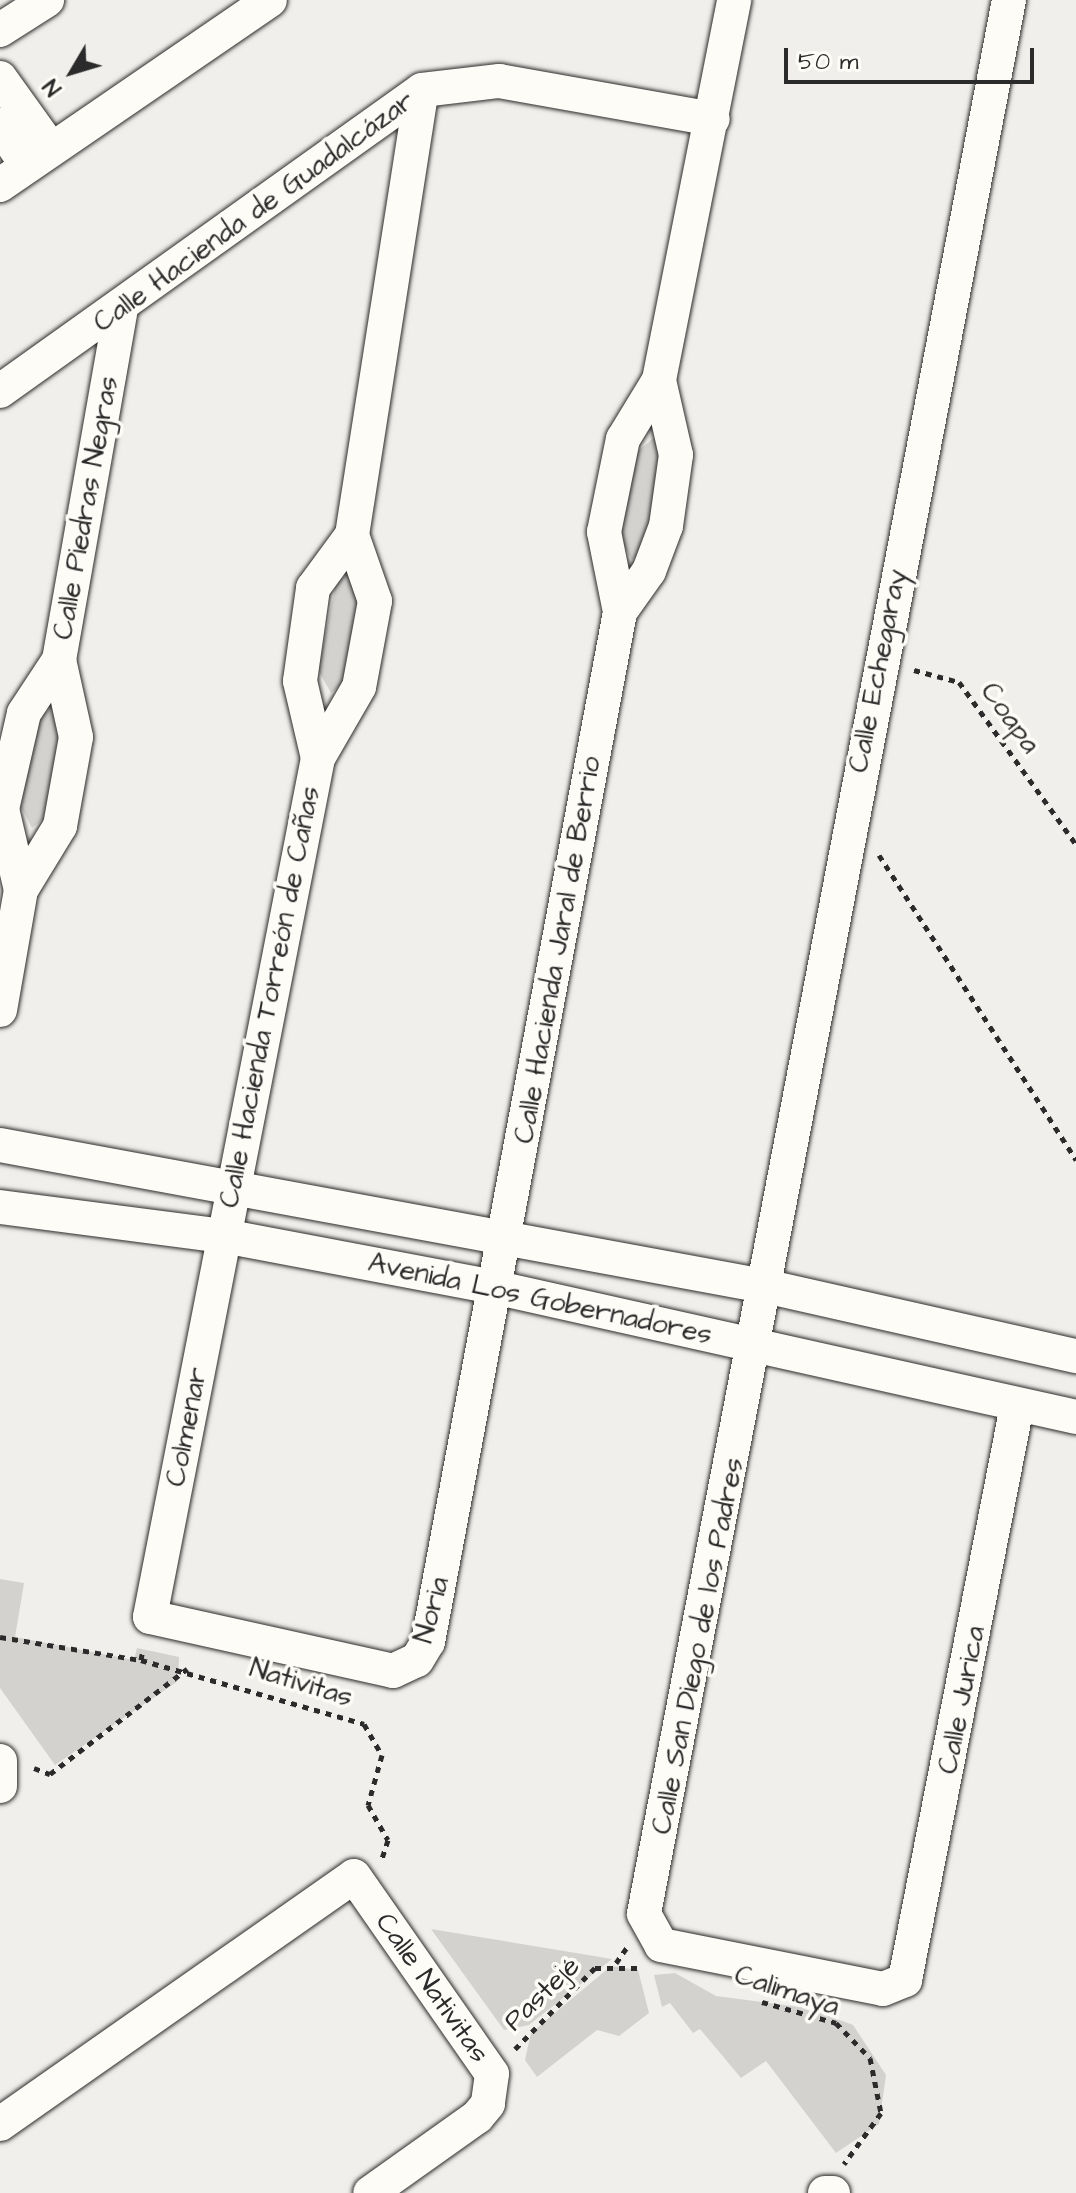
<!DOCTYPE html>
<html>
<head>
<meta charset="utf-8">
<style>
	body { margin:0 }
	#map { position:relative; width:1076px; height:2193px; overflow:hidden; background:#f0efeb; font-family:"Architects Daughter",sans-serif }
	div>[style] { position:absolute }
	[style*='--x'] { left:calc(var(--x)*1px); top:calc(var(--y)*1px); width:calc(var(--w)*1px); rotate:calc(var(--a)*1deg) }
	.green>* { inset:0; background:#d3d2cf }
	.path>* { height:5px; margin-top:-2.5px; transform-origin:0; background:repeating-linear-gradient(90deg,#2b2b2b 0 6px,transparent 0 12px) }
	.roads { filter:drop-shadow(0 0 2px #2b2b2b) drop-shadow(0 0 2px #2b2b2b) }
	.minor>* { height:34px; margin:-17px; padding:0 17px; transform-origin:17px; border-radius:17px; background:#fdfcf7 }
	span { translate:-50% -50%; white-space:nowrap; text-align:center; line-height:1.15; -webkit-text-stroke:7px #fdfcf7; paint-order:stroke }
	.street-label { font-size:28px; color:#2b2b2b }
	.north { position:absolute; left:32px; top:32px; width:80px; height:80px; -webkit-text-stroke:6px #fdfcf7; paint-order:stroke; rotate:232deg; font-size:22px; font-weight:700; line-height:32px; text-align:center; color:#2b2b2b }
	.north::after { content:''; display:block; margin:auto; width:28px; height:36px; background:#2b2b2b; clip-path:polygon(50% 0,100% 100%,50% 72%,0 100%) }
	.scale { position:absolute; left:784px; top:48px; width:250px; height:36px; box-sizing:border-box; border:4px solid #2b2b2b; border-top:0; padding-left:10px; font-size:24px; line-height:28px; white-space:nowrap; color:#2b2b2b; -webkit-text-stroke:6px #fdfcf7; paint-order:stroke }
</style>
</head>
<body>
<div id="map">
	<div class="green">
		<div style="clip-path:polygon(656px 436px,667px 463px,650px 545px,632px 560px,619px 537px,638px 451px)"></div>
		<div style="clip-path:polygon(355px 569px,366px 596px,349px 678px,331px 693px,318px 670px,336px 583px)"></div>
		<div style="clip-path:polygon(56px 704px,68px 731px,50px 813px,32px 828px,20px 805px,38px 719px)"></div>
		<div style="clip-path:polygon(0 1579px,24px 1583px,15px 1637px,134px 1660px,137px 1648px,179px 1657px,178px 1681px,55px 1765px,0 1688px)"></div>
		<div style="clip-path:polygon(431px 1929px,612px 1959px,529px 2025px,504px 2030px)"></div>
		<div style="clip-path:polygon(611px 1966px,638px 1970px,649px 2013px,619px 2036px,597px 2030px,537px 2077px,525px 2060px,531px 2033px)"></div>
		<div style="clip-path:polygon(675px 1973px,716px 1996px,807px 2008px,853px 2025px,886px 2075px,879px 2124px,836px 2153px,766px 2061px,741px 2078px,700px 2029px,693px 2033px,670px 2003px,662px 2007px,654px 1975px)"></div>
	</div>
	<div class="path">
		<div style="--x:914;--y:670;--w:47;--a:14.9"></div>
		<div style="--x:959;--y:682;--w:200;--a:54.2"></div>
		<div style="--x:879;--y:855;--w:363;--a:57.1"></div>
		<div style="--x:0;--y:1637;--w:143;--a:9.3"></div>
		<div style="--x:141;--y:1660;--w:11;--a:-80"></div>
		<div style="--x:141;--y:1660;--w:232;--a:16"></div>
		<div style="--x:364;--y:1724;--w:36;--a:60"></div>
		<div style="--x:382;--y:1755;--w:52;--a:105.6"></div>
		<div style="--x:368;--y:1805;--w:40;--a:60.3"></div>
		<div style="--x:388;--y:1840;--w:20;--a:108"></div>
		<div style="--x:34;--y:1768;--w:17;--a:21"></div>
		<div style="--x:50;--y:1774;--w:173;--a:-37.5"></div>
		<div style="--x:616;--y:1963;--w:19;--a:-55"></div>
		<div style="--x:762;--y:2002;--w:77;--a:15.8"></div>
		<div style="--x:836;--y:2023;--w:49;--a:45.8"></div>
		<div style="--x:870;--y:2058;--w:56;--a:78.7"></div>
		<div style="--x:881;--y:2113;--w:63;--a:126"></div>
		<div style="--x:515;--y:2049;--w:114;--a:-45.4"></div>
		<div style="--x:595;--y:1968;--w:42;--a:0"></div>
	</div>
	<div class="roads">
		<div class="minor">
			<div style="--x:1009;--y:0;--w:1948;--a:100.8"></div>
			<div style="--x:644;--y:1914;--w:35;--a:61"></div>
			<div style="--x:661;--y:1945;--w:226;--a:11.2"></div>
			<div style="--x:883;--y:1989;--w:24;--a:-22"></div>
			<div style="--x:905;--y:1980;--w:585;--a:-78.96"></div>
			<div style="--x:0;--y:30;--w:56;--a:-32.6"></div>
			<div style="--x:0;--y:78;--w:87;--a:54.3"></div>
			<div style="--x:0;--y:125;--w:49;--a:56.6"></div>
			<div style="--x:0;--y:185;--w:327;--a:-34.4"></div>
			<div style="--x:0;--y:391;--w:518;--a:-35.5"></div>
			<div style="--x:422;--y:90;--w:78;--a:-6.7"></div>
			<div style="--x:499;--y:81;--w:217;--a:10.1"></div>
			<div style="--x:352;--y:535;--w:70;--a:70.8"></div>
			<div style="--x:375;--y:601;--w:87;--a:100.5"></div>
			<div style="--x:359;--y:687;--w:82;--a:120"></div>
			<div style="--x:318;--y:758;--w:875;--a:101.07"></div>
			<div style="--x:150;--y:1617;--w:249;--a:12.5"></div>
			<div style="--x:393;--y:1671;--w:26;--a:-25"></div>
			<div style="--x:417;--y:1660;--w:21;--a:-59"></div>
			<div style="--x:428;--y:1642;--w:1048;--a:-79.44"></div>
			<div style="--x:620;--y:612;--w:50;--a:-54.7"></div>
			<div style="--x:649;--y:571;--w:48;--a:-69.3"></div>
			<div style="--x:666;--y:526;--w:72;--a:-82"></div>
			<div style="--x:676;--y:455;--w:77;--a:-102.8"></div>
			<div style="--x:620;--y:612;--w:82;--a:-101.3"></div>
			<div style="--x:604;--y:532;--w:95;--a:-78.5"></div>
			<div style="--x:623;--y:439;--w:69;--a:-58.6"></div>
			<div style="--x:659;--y:380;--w:387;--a:-78.8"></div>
			<div style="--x:318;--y:758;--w:79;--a:-103.2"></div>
			<div style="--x:300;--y:681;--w:94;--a:-82"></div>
			<div style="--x:313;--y:588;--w:66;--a:-53.7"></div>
			<div style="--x:352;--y:535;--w:450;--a:-81.1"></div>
			<div style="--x:21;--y:890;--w:83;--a:-103.2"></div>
			<div style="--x:2;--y:809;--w:98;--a:-77.1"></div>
			<div style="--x:24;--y:713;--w:64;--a:-56.6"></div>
			<div style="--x:0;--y:1010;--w:122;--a:-80.1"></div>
			<div style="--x:21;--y:890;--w:75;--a:-58.6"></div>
			<div style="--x:60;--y:826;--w:90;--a:-79.8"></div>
			<div style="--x:76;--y:737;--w:79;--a:-102.4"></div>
			<div style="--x:59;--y:660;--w:355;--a:-80"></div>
			<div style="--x:0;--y:1145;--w:782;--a:10.46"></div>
			<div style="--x:769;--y:1287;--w:315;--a:12.7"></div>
			<div style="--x:0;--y:1207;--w:226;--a:7.4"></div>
			<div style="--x:224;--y:1236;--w:279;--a:10.7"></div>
			<div style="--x:498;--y:1288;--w:592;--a:12.58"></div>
			<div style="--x:0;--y:1761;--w:25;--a:90"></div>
			<div style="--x:0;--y:2124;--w:432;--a:-35"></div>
			<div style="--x:354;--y:1876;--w:241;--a:55.1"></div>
			<div style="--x:492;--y:2074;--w:30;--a:98"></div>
			<div style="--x:488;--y:2104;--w:17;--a:130"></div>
			<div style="--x:477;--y:2117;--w:131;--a:144.6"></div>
			<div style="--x:825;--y:2193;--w:8;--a:0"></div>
		</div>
	</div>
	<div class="street-label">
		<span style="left:254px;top:212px;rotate:-36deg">Calle Hacienda de Guadalcázar</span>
		<span style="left:86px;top:508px;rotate:-80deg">Calle Piedras Negras</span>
		<span style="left:878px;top:671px;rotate:-79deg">Calle Echegaray</span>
		<span style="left:1010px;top:718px;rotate:54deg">Coapa</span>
		<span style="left:558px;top:950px;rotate:-80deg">Calle Hacienda Jaral de Berrio</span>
		<span style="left:270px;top:997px;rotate:-79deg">Calle Hacienda Torreón de Cañas</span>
		<span style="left:540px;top:1299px;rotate:12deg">Avenida Los Gobernadores</span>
		<span style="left:187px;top:1427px;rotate:-79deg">Colmenar</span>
		<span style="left:432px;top:1610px;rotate:-75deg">Noria</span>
		<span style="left:698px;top:1646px;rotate:-79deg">Calle San Diego de los Padres</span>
		<span style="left:301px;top:1683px;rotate:17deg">Nativitas</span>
		<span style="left:962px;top:1700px;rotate:-79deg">Calle Jurica</span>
		<span style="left:432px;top:1988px;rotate:55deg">Calle Nativitas</span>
		<span style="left:787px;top:1991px;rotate:18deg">Calimaya</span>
		<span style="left:542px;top:1994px;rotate:-44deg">Pastejé</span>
	</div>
	<div class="north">N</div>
	<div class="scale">50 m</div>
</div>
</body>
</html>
